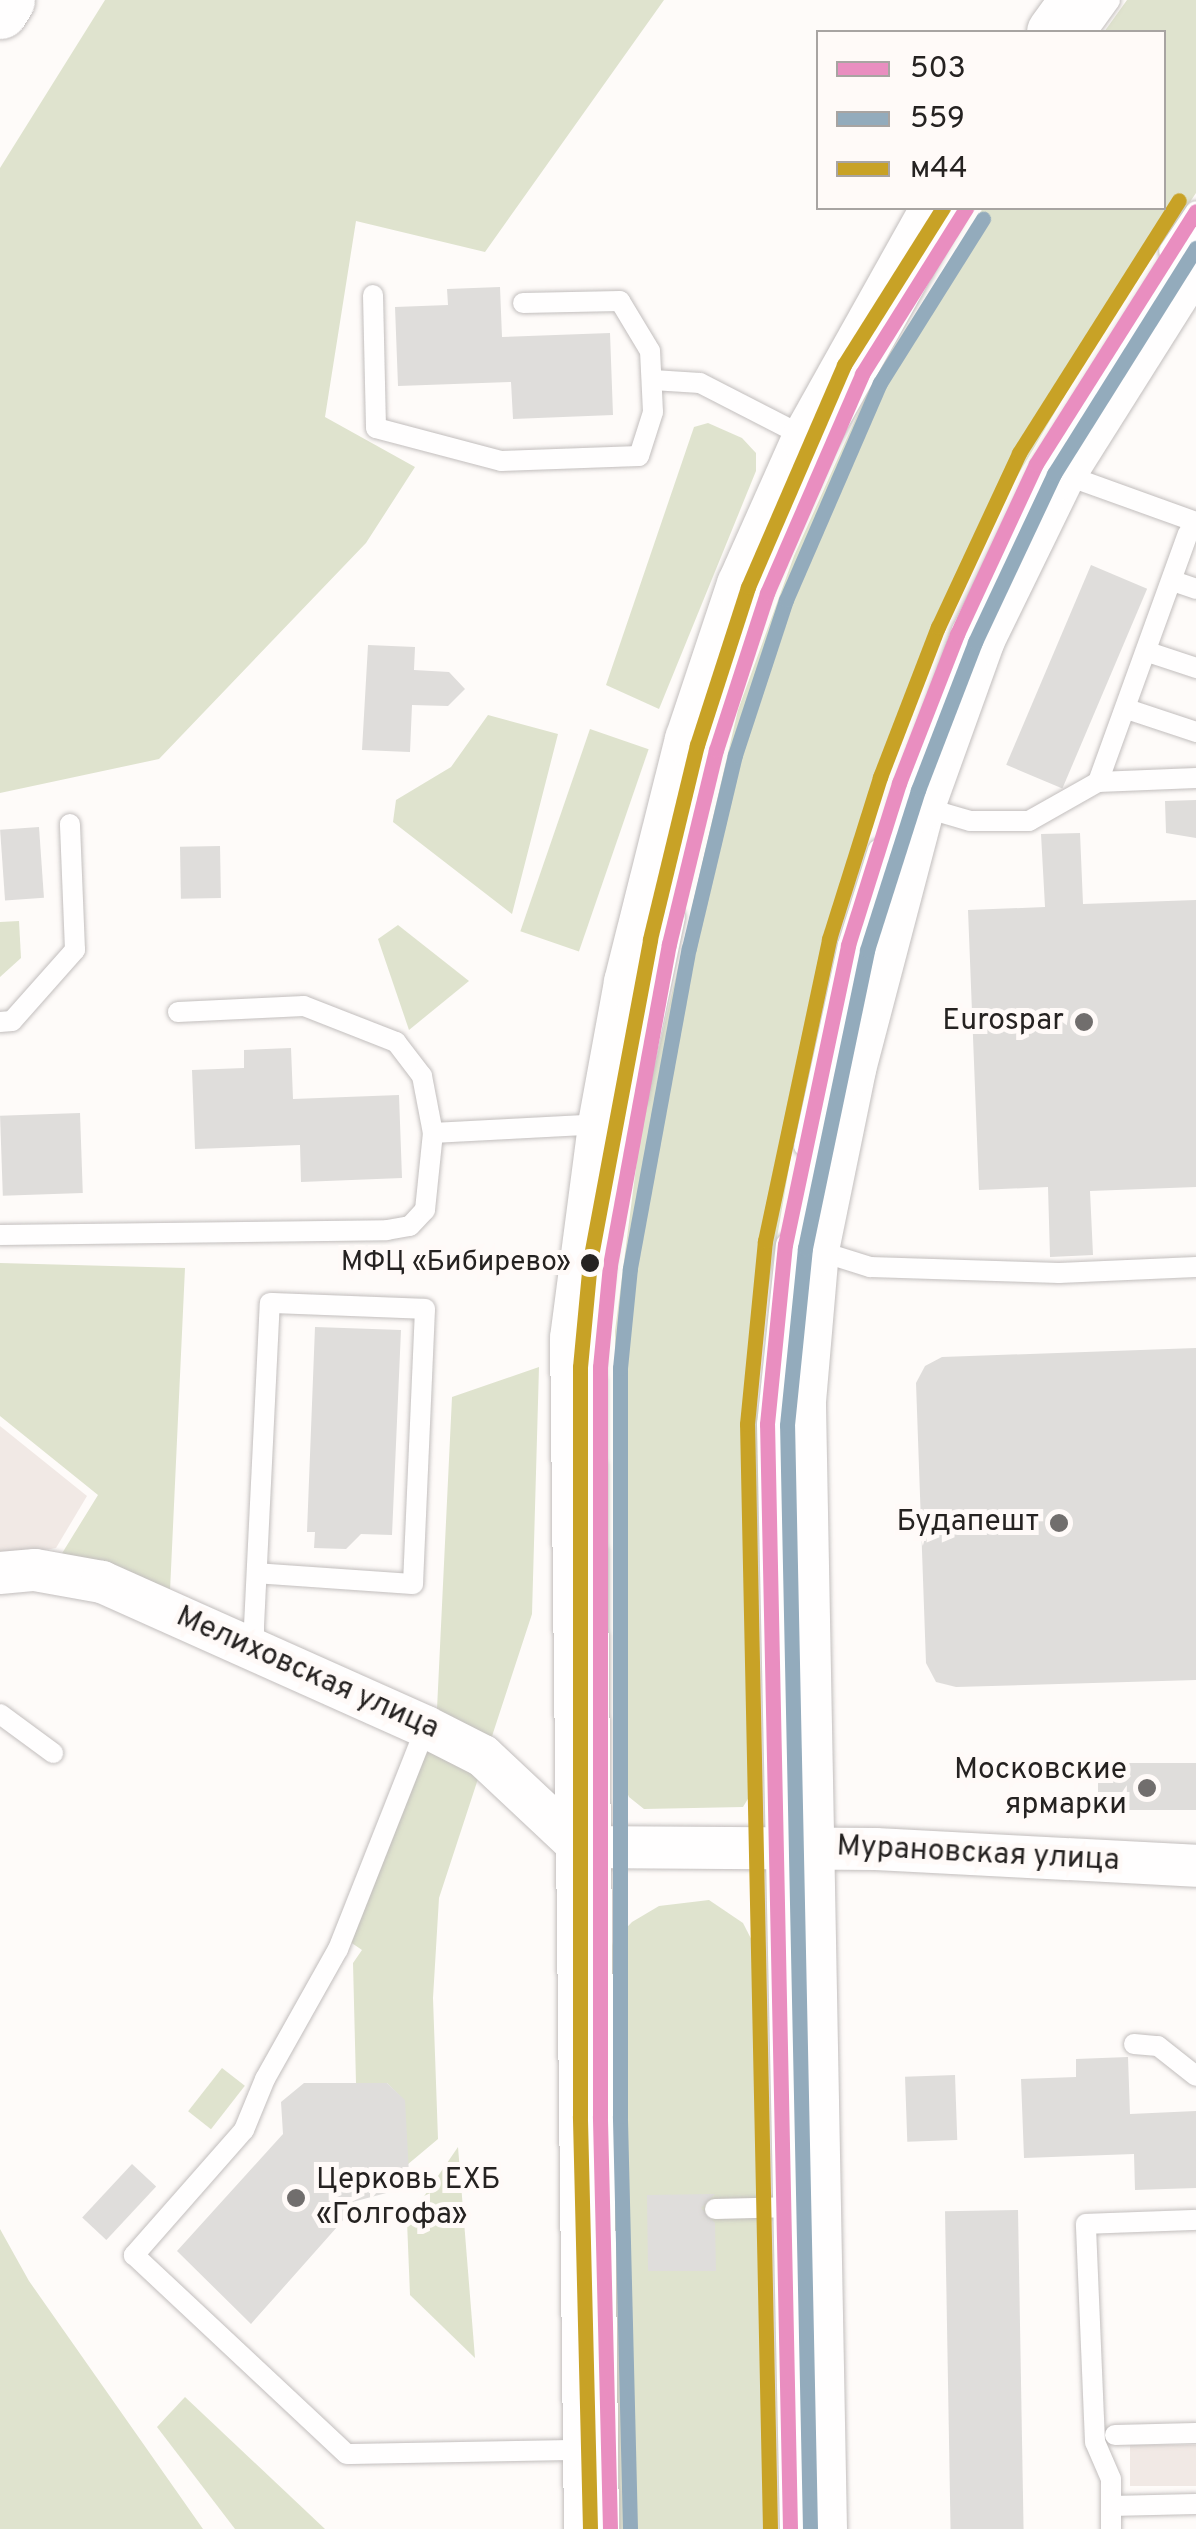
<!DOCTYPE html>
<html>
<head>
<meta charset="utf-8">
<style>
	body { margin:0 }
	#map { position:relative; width:1196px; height:2529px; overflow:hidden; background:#fefbf9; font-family:Overpass,sans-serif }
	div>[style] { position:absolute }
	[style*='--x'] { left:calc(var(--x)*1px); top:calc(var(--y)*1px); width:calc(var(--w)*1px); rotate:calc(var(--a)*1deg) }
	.built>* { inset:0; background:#f1e9e5; transform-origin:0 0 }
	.green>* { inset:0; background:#dfe3ce; transform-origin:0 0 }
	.building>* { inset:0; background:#dfdddb; transform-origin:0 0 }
	.roads { filter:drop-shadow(0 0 2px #c2bebd) drop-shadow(0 0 2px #c2bebd) }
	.lane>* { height:20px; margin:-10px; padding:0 10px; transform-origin:10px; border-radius:10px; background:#fffefe }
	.street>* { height:42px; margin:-21px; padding:0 21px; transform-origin:21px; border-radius:21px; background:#fffefe }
	.secondary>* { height:55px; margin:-27.5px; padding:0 27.5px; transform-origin:27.5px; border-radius:27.5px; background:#fffefe }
	.bus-1>* { height:15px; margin:-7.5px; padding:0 7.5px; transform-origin:7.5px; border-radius:7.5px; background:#e98ec0 }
	.bus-2>* { height:15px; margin:-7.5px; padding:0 7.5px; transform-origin:7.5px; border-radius:7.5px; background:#93abbc }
	.bus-3>* { height:15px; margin:-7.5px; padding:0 7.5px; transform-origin:7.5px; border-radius:7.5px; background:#c8a226 }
	.dots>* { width:28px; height:28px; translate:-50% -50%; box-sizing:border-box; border:5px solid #fffaf8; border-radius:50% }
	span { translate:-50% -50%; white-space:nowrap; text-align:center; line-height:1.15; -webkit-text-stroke:10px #fffaf8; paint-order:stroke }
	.bus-label { font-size:28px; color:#252221 }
	.right { translate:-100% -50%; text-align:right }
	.poi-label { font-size:30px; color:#252221 }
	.left { translate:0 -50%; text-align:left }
	.street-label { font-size:30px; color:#252221 }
	.legend { position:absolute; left:816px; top:30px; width:350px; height:180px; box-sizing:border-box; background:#fffaf8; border:2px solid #a8a4a2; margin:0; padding:12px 18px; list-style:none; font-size:30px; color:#252221 }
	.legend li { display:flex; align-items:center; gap:20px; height:50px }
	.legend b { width:50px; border:2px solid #a8a4a2 }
</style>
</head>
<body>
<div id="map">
	<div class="built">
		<div style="clip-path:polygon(0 1426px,87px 1496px,56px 1548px,0 1558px)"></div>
		<div style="left:1196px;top:2445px;width:41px;height:66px;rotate:90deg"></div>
	</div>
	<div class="green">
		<div style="clip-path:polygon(105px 0,664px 0,485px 252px,356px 221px,325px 417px,415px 467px,366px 543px,159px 759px,0 793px,0 168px)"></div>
		<div style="clip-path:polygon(1127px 0,1196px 0,1196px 193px,1099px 337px,994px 516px,941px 629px,895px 752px,844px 912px,800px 1103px,757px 1355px,760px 1779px,743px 1807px,644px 1809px,629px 1797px,620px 1777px,615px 1331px,642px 1121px,738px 710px,794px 556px,873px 380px,983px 208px,1164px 208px,1164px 32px,1104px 32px)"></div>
		<div style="clip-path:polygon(708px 423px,742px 438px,756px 453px,756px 471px,659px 709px,606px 685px,694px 427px)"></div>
		<div style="clip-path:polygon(488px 715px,558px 734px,512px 914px,393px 822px,396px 800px,451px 767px)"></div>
		<div style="left:590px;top:729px;width:62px;height:214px;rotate:19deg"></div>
		<div style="clip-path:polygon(19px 921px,21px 958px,0 977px,0 922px)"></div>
		<div style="clip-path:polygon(398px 925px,469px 981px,409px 1030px,378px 939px)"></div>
		<div style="clip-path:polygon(0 1263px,185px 1268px,170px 1591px,61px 1555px,98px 1495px,0 1416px)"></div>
		<div style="clip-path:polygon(539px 1367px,532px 1614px,439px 1898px,433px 1998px,438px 2139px,407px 2165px,404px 2100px,387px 2083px,356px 2083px,353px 1963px,362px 1950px,343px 1937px,437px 1709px,452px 1397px)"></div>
		<div style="clip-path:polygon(709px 1900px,743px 1923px,764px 1964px,776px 2529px,620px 2529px,607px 1965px,613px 1942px,632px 1922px,659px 1906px)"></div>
		<div style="left:222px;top:2068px;width:29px;height:55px;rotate:38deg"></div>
		<div style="clip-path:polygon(458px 2147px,475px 2358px,410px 2295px,407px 2221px)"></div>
		<div style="clip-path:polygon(0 2229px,29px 2281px,203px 2529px,0 2529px)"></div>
		<div style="clip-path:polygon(185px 2397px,325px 2529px,235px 2529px,157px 2427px)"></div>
	</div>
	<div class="building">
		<div style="clip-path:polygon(500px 287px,502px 337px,610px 333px,613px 415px,513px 419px,511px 382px,398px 386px,395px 307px,448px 305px,447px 289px)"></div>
		<div style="left:1091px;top:565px;width:61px;height:217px;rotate:23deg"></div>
		<div style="clip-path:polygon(368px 645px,415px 647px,414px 670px,449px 672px,465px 689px,448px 706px,412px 705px,410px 752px,362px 750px)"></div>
		<div style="clip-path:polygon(1196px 800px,1196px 838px,1166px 833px,1165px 801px)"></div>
		<div style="left:39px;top:827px;width:71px;height:39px;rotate:86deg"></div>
		<div style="clip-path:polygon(1080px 833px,1083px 904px,1196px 900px,1196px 1187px,1090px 1191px,1093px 1255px,1050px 1257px,1048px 1187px,979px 1190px,968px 910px,1045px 907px,1041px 834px)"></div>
		<div style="left:220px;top:846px;width:52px;height:40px;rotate:89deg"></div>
		<div style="clip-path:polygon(291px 1048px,293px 1099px,399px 1095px,402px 1178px,301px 1182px,300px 1145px,195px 1149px,192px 1070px,244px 1068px,244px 1050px)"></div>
		<div style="left:80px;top:1113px;width:80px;height:80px;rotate:88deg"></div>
		<div style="clip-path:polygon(315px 1327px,401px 1330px,392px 1535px,361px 1534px,346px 1549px,314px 1548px,315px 1532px,307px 1532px)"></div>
		<div style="clip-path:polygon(1196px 1348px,1196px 1680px,956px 1687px,936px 1682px,926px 1663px,916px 1383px,925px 1366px,942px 1357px)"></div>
		<div style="left:1196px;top:1763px;width:47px;height:98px;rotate:90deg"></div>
		<div style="clip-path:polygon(1128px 2057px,1130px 2114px,1196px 2111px,1196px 2188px,1135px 2190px,1134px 2154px,1024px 2158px,1021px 2079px,1076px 2077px,1076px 2059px)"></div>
		<div style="left:955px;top:2075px;width:65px;height:50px;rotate:88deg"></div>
		<div style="clip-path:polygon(304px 2083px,387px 2083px,405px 2100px,409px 2174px,390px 2192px,345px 2204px,345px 2218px,251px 2324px,177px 2251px,283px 2134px,281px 2102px)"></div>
		<div style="left:132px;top:2164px;width:33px;height:73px;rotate:43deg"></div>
		<div style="clip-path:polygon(715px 2194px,701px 2208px,715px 2223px,716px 2271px,648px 2271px,647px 2195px)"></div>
		<div style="left:1018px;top:2210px;width:319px;height:73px;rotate:89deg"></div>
	</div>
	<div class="roads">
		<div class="lane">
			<div style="--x:1087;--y:32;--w:39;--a:-54"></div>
			<div style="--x:1169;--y:251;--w:48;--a:-56"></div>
			<div style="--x:373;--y:295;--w:133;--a:88.7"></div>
			<div style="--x:376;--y:428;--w:129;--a:14.8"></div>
			<div style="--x:501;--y:461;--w:138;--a:-2.1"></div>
			<div style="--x:639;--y:456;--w:46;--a:-72.3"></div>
			<div style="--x:653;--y:412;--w:61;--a:-92.8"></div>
			<div style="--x:650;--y:351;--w:58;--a:-121"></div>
			<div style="--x:620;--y:301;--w:97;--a:178.8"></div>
			<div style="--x:653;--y:380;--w:47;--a:3.7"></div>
			<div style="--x:700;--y:383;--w:120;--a:27.2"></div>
			<div style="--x:1060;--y:473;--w:145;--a:19.8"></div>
			<div style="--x:1173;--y:581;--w:24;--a:19"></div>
			<div style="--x:1148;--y:652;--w:51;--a:18.4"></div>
			<div style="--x:1127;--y:709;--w:73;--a:18.4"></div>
			<div style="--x:1098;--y:782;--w:264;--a:-70.1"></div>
			<div style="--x:919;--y:806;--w:53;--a:16.4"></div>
			<div style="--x:970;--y:821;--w:59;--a:0"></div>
			<div style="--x:1029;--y:821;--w:79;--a:-29.5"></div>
			<div style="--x:1098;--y:782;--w:98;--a:-2.3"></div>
			<div style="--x:178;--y:1012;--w:126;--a:-2.7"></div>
			<div style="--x:304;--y:1006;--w:99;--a:21.4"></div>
			<div style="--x:396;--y:1042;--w:43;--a:52.6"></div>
			<div style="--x:422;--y:1076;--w:58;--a:79.1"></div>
			<div style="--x:0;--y:1022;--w:12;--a:-5"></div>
			<div style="--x:12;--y:1021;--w:95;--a:-48.4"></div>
			<div style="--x:75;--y:950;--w:126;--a:-92.3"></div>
			<div style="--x:637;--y:1099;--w:186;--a:-78.2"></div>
			<div style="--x:804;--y:1146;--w:206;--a:-77.7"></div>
			<div style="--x:848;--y:945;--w:100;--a:-72.5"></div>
			<div style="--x:0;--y:1235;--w:387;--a:-0.7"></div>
			<div style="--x:387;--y:1230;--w:23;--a:-10"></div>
			<div style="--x:410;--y:1226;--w:22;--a:-47"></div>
			<div style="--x:425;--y:1210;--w:77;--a:-84.1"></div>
			<div style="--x:433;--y:1133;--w:170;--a:-3"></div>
			<div style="--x:786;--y:1244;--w:181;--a:96"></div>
			<div style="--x:767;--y:1424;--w:1105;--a:88.81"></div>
			<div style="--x:816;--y:1250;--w:57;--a:17.5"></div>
			<div style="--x:870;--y:1267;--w:189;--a:1.8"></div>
			<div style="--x:1059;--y:1273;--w:137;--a:-2.5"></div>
			<div style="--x:254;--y:1649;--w:23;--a:-90"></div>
			<div style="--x:254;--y:1626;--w:323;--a:-87.2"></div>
			<div style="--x:270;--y:1303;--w:155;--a:2.2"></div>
			<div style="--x:425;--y:1309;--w:275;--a:92.5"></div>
			<div style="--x:413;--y:1584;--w:156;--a:-176"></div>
			<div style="--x:0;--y:1714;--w:66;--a:36.3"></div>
			<div style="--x:426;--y:1727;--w:239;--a:111.6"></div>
			<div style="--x:338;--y:1949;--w:149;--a:119.3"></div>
			<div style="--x:265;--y:2079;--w:55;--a:112.4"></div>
			<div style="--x:244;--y:2130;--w:167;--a:131.3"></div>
			<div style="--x:134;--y:2255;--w:291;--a:43.1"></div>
			<div style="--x:347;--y:2454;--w:241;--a:-1"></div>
			<div style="--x:1134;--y:2044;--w:24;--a:5"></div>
			<div style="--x:1158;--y:2046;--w:48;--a:38.3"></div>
			<div style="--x:715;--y:2209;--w:79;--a:-1.5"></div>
			<div style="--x:1115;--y:2435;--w:81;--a:-1.4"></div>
			<div style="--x:1111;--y:2506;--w:85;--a:-1.3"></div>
			<div style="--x:1111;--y:2529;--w:50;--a:-90"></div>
			<div style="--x:1111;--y:2479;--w:40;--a:-113.4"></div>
			<div style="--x:1095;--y:2442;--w:218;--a:-92.4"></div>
			<div style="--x:1086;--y:2224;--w:110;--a:-2.1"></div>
		</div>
		<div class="street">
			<div style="--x:0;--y:1573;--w:35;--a:-5"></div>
			<div style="--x:35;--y:1570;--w:68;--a:10.2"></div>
			<div style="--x:102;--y:1582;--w:355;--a:24.1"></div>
			<div style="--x:426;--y:1727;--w:64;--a:27"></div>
			<div style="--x:483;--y:1756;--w:133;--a:43.2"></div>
			<div style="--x:580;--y:1847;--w:296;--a:0.4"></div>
			<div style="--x:876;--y:1849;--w:320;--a:3"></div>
		</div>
		<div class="secondary">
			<div style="--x:0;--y:11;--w:13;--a:-58"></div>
			<div style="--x:1054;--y:32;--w:39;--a:-54"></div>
			<div style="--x:591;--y:2529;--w:1191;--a:-90.67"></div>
			<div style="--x:577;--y:1338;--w:216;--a:-82.5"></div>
			<div style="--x:605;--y:1124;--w:144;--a:-79.6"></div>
			<div style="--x:631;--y:982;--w:250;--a:-75.9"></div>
			<div style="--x:692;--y:740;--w:163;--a:-71.5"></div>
			<div style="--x:744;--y:585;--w:160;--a:-66"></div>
			<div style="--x:809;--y:439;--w:265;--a:-60.8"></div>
			<div style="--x:819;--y:2529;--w:1128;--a:-91.07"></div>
			<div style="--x:798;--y:1401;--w:153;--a:-85.1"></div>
			<div style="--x:811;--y:1249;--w:185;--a:-78.4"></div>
			<div style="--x:848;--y:1068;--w:272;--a:-75.3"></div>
			<div style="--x:917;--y:805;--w:177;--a:-70.2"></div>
			<div style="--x:977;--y:638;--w:185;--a:-64"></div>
			<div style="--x:1058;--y:472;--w:259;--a:-57.8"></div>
		</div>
	</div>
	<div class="bus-1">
		<div style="--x:610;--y:2529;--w:413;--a:-91.4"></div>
		<div style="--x:600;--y:2116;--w:749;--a:-90"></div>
		<div style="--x:600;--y:1367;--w:102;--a:-84.4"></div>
		<div style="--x:610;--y:1265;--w:326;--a:-79.6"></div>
		<div style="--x:669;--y:944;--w:200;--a:-76.4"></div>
		<div style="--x:716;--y:750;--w:165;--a:-72"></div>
		<div style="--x:767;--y:593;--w:239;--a:-66.5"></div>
		<div style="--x:862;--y:374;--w:196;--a:-57.9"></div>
		<div style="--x:790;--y:2529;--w:1105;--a:-91.19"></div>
		<div style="--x:767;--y:1424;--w:180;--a:-84.3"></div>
		<div style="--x:785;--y:1245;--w:307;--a:-78.1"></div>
		<div style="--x:848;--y:945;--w:170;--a:-72.5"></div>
		<div style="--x:899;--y:783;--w:160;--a:-68.7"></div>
		<div style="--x:957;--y:634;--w:187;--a:-65.1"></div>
		<div style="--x:1036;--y:464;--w:299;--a:-57.7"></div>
	</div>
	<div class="bus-2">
		<div style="--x:630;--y:2529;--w:413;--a:-91.4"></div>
		<div style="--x:620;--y:2116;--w:748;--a:-90"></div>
		<div style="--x:620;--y:1368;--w:100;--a:-84.3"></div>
		<div style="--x:630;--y:1268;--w:325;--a:-79.6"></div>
		<div style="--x:689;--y:948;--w:198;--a:-76.6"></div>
		<div style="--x:735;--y:755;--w:163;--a:-71.8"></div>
		<div style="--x:786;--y:600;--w:236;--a:-66.6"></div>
		<div style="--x:880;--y:383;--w:194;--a:-57.9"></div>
		<div style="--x:810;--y:2529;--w:1104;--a:-91.19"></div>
		<div style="--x:787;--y:1425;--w:178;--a:-84.2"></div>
		<div style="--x:805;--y:1248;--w:304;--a:-78.2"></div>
		<div style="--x:867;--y:950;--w:168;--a:-72.3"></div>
		<div style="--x:918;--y:790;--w:159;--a:-68.9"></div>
		<div style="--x:975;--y:642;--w:186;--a:-64.8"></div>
		<div style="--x:1054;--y:474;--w:267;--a:-57.9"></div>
	</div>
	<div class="bus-3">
		<div style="--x:590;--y:2529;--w:413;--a:-91.4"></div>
		<div style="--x:580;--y:2116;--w:749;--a:-90"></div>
		<div style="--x:580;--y:1367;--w:106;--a:-84.6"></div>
		<div style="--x:590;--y:1261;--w:328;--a:-79.4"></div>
		<div style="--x:650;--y:939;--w:200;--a:-76.4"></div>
		<div style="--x:697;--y:745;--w:166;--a:-72.1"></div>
		<div style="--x:748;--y:587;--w:242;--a:-66.6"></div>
		<div style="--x:844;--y:365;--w:186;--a:-57.8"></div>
		<div style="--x:770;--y:2529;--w:1105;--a:-91.19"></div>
		<div style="--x:747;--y:1424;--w:184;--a:-84.4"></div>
		<div style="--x:765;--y:1241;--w:309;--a:-78"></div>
		<div style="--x:829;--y:939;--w:170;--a:-72.5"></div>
		<div style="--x:880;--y:777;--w:161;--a:-68.9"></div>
		<div style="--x:938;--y:627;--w:192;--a:-65"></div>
		<div style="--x:1019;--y:453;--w:299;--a:-57.7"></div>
	</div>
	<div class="dots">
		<div style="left:1084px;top:1022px;background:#716e6d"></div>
		<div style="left:590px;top:1263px;background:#252221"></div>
		<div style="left:1059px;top:1523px;background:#716e6d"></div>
		<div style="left:1147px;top:1788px;background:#716e6d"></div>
		<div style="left:296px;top:2198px;background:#716e6d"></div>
	</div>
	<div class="bus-label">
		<span class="right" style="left:571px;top:1263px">МФЦ «Бибирево»</span>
	</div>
	<div class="poi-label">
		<span class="right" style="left:1064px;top:1022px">Eurospar</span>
		<span class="right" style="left:1039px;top:1523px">Будапешт</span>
		<span class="right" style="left:1127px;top:1788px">Московские<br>ярмарки</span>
		<span class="left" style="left:316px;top:2198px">Церковь ЕХБ<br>«Голгофа»</span>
	</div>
	<div class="street-label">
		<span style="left:307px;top:1674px;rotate:24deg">Мелиховская улица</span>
		<span style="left:978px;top:1855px;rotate:3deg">Мурановская улица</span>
	</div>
	<ul class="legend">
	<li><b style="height:12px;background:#e98ec0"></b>503</li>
	<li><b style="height:12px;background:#93abbc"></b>559</li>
	<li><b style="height:12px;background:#c8a226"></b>м44</li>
	</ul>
</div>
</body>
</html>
